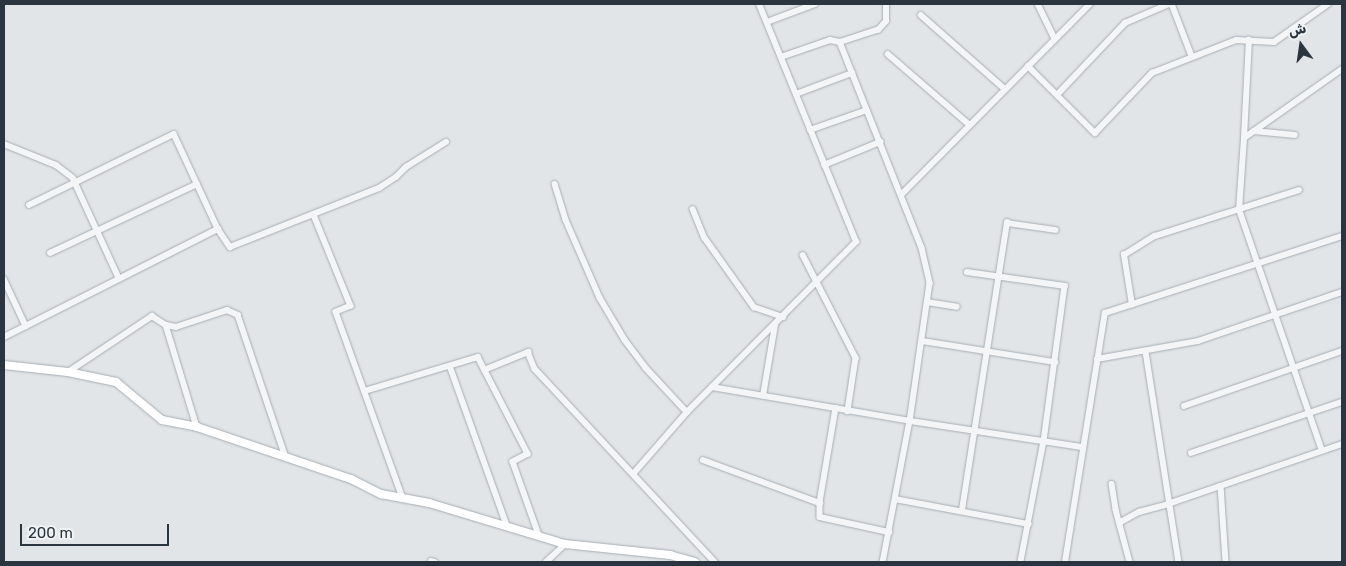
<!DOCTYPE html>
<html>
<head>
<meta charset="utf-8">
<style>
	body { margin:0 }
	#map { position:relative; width:1346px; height:566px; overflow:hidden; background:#e1e5e8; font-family:Rubik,"Noto Naskh Arabic",sans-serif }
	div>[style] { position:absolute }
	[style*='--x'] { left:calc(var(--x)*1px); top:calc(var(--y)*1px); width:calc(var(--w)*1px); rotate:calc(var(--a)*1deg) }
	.roads { filter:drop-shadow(0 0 1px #a6adb2) drop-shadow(0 0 1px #a6adb2) }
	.street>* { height:5.5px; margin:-2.75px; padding:0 2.75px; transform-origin:2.75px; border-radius:2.75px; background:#f3f5f7 }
	.secondary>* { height:8px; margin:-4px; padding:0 4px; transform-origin:4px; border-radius:4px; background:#fff }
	span { translate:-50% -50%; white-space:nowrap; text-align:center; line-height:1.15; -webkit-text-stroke:4.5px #f0f3f6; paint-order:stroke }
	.frame { position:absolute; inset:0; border:5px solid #2a353f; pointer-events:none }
	.north { position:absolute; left:1276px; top:20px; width:50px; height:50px; -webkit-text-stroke:4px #f0f3f6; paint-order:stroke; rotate:346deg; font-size:14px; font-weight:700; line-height:20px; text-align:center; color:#2a353f }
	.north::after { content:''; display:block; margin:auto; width:18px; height:22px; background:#2a353f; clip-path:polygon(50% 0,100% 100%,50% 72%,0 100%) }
	.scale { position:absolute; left:20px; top:524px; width:149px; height:22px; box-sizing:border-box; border:2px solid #2a353f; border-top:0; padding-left:6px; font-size:15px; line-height:18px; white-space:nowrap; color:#2a353f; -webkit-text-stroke:4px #f0f3f6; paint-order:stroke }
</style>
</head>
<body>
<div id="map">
	<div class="roads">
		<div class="street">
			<div style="--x:1038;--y:4;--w:39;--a:64"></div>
			<div style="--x:1172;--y:4;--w:56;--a:69"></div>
			<div style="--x:921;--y:15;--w:112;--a:41.4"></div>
			<div style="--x:767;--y:22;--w:51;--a:-20.6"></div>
			<div style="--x:840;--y:42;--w:40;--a:-18"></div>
			<div style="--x:878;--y:30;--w:12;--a:-48"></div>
			<div style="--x:886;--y:21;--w:17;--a:-90"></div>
			<div style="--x:888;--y:54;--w:108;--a:40.9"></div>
			<div style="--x:781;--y:57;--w:52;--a:-19.1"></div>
			<div style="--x:830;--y:40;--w:10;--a:11"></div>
			<div style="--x:840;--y:42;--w:222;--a:68.3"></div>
			<div style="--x:922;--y:248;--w:36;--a:77"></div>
			<div style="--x:930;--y:283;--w:139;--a:98.2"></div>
			<div style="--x:910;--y:421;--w:144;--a:100.8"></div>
			<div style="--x:1028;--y:66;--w:95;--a:45"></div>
			<div style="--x:1095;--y:133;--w:83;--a:-46.5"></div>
			<div style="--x:1152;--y:73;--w:90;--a:-21.4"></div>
			<div style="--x:1236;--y:40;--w:38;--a:3"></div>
			<div style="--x:1274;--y:42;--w:66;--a:-35.1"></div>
			<div style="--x:796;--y:94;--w:60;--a:-20.6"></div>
			<div style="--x:1057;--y:95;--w:99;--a:-46.6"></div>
			<div style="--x:1125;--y:23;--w:48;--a:-23.4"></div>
			<div style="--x:810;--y:130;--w:60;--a:-19.3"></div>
			<div style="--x:1254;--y:131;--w:41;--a:5.6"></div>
			<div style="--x:1244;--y:138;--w:98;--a:-87.1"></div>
			<div style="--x:4;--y:144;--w:56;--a:22"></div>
			<div style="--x:56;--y:165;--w:21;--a:37"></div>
			<div style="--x:73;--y:178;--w:110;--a:65.3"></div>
			<div style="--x:824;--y:165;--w:61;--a:-22.3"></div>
			<div style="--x:555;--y:184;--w:38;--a:73"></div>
			<div style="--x:566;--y:220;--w:85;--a:66.4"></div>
			<div style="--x:600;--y:298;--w:49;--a:59.2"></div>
			<div style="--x:625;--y:340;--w:35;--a:53"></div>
			<div style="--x:646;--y:368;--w:60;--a:47"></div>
			<div style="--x:901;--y:195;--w:269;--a:-45.3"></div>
			<div style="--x:29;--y:205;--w:161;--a:-26.1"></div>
			<div style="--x:174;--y:134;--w:105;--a:65.1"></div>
			<div style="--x:218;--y:229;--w:22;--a:56"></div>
			<div style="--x:230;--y:247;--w:160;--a:-21.6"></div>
			<div style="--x:379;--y:188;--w:20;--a:-33"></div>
			<div style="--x:396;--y:177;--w:14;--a:-45"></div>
			<div style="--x:406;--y:167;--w:47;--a:-32"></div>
			<div style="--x:693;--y:209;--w:31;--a:68"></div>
			<div style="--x:705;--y:238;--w:85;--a:54.6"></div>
			<div style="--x:754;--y:307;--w:31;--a:19"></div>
			<div style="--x:314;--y:215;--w:98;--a:67.9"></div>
			<div style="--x:351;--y:306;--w:16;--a:158"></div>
			<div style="--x:336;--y:312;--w:198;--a:70.2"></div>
			<div style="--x:50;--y:253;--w:162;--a:-25.1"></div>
			<div style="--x:803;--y:255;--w:116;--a:62.8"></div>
			<div style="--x:856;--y:358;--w:54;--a:98.6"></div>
			<div style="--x:967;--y:272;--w:99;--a:8.1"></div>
			<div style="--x:1065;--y:286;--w:156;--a:97.7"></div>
			<div style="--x:1044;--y:441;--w:123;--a:100.8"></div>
			<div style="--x:4;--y:279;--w:52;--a:64.9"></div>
			<div style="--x:927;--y:302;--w:30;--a:9"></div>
			<div style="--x:1132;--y:305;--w:51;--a:-99.1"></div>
			<div style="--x:1124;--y:255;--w:36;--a:-32"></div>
			<div style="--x:1155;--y:236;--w:151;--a:-17.7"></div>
			<div style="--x:166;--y:325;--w:10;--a:11"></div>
			<div style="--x:176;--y:327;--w:54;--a:-18.4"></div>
			<div style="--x:227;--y:310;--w:12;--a:24"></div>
			<div style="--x:238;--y:315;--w:151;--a:71.4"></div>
			<div style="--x:4;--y:337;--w:240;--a:-26.8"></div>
			<div style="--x:922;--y:341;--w:135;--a:9"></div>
			<div style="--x:1146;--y:352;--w:213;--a:81.1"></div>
			<div style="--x:1097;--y:359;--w:103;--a:-10.1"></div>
			<div style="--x:1198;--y:341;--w:152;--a:-18.8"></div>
			<div style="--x:450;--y:366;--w:169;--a:70.3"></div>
			<div style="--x:484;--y:370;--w:48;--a:-22.2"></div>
			<div style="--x:528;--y:352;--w:18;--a:68"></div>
			<div style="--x:535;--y:369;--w:264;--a:47"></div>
			<div style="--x:68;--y:372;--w:101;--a:-33.7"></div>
			<div style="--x:152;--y:316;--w:17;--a:33"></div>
			<div style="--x:166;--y:325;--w:107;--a:73.1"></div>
			<div style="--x:712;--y:387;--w:201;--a:9.7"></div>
			<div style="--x:910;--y:421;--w:174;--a:8.6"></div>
			<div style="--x:365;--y:391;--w:118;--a:-16.7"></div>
			<div style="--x:478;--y:357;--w:109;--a:62.7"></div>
			<div style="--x:528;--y:454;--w:17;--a:152"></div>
			<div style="--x:513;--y:462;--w:77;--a:70.4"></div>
			<div style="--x:763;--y:396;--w:72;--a:-80.4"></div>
			<div style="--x:1184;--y:406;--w:167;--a:-19.2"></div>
			<div style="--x:836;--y:408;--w:96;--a:99.6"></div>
			<div style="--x:820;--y:503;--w:14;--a:90"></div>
			<div style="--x:820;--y:517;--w:71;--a:12.3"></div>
			<div style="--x:1322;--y:451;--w:255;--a:-109"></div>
			<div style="--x:1239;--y:210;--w:72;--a:-86"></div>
			<div style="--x:1244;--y:138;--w:120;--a:-35.1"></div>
			<div style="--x:1191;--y:453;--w:159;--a:-18.7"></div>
			<div style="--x:703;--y:460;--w:125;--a:20.2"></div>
			<div style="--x:633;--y:474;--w:82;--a:-48.9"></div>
			<div style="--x:687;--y:412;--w:240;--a:-45.2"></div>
			<div style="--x:856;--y:242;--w:257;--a:-112.2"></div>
			<div style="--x:1112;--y:484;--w:26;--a:81"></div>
			<div style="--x:1116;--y:510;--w:54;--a:74.9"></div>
			<div style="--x:1221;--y:486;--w:76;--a:86.2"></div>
			<div style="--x:895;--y:499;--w:136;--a:10.6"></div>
			<div style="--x:962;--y:510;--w:291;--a:-81.1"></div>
			<div style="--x:1007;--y:223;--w:49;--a:8.1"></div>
			<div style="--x:1119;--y:523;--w:23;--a:-29"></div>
			<div style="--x:1139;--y:512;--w:30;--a:-15"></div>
			<div style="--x:1168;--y:504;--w:184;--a:-19"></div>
			<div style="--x:431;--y:561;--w:4;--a:14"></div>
			<div style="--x:546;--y:562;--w:26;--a:-43"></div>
			<div style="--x:1065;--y:562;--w:252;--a:-80.9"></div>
			<div style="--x:1105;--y:313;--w:249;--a:-18"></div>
		</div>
		<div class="secondary">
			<div style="--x:4;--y:365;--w:64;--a:6.2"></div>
			<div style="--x:68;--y:372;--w:49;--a:11.8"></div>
			<div style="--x:116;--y:382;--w:60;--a:39.6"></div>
			<div style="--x:162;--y:420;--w:36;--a:11"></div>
			<div style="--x:197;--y:427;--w:163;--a:18.7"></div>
			<div style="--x:351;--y:479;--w:34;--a:27"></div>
			<div style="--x:381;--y:494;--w:49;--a:10.6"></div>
			<div style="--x:429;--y:503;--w:142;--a:16.8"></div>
			<div style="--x:565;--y:544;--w:106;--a:6"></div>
			<div style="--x:670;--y:555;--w:26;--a:16"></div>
		</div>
	</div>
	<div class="frame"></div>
	<div class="north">ش</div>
	<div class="scale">200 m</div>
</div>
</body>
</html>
